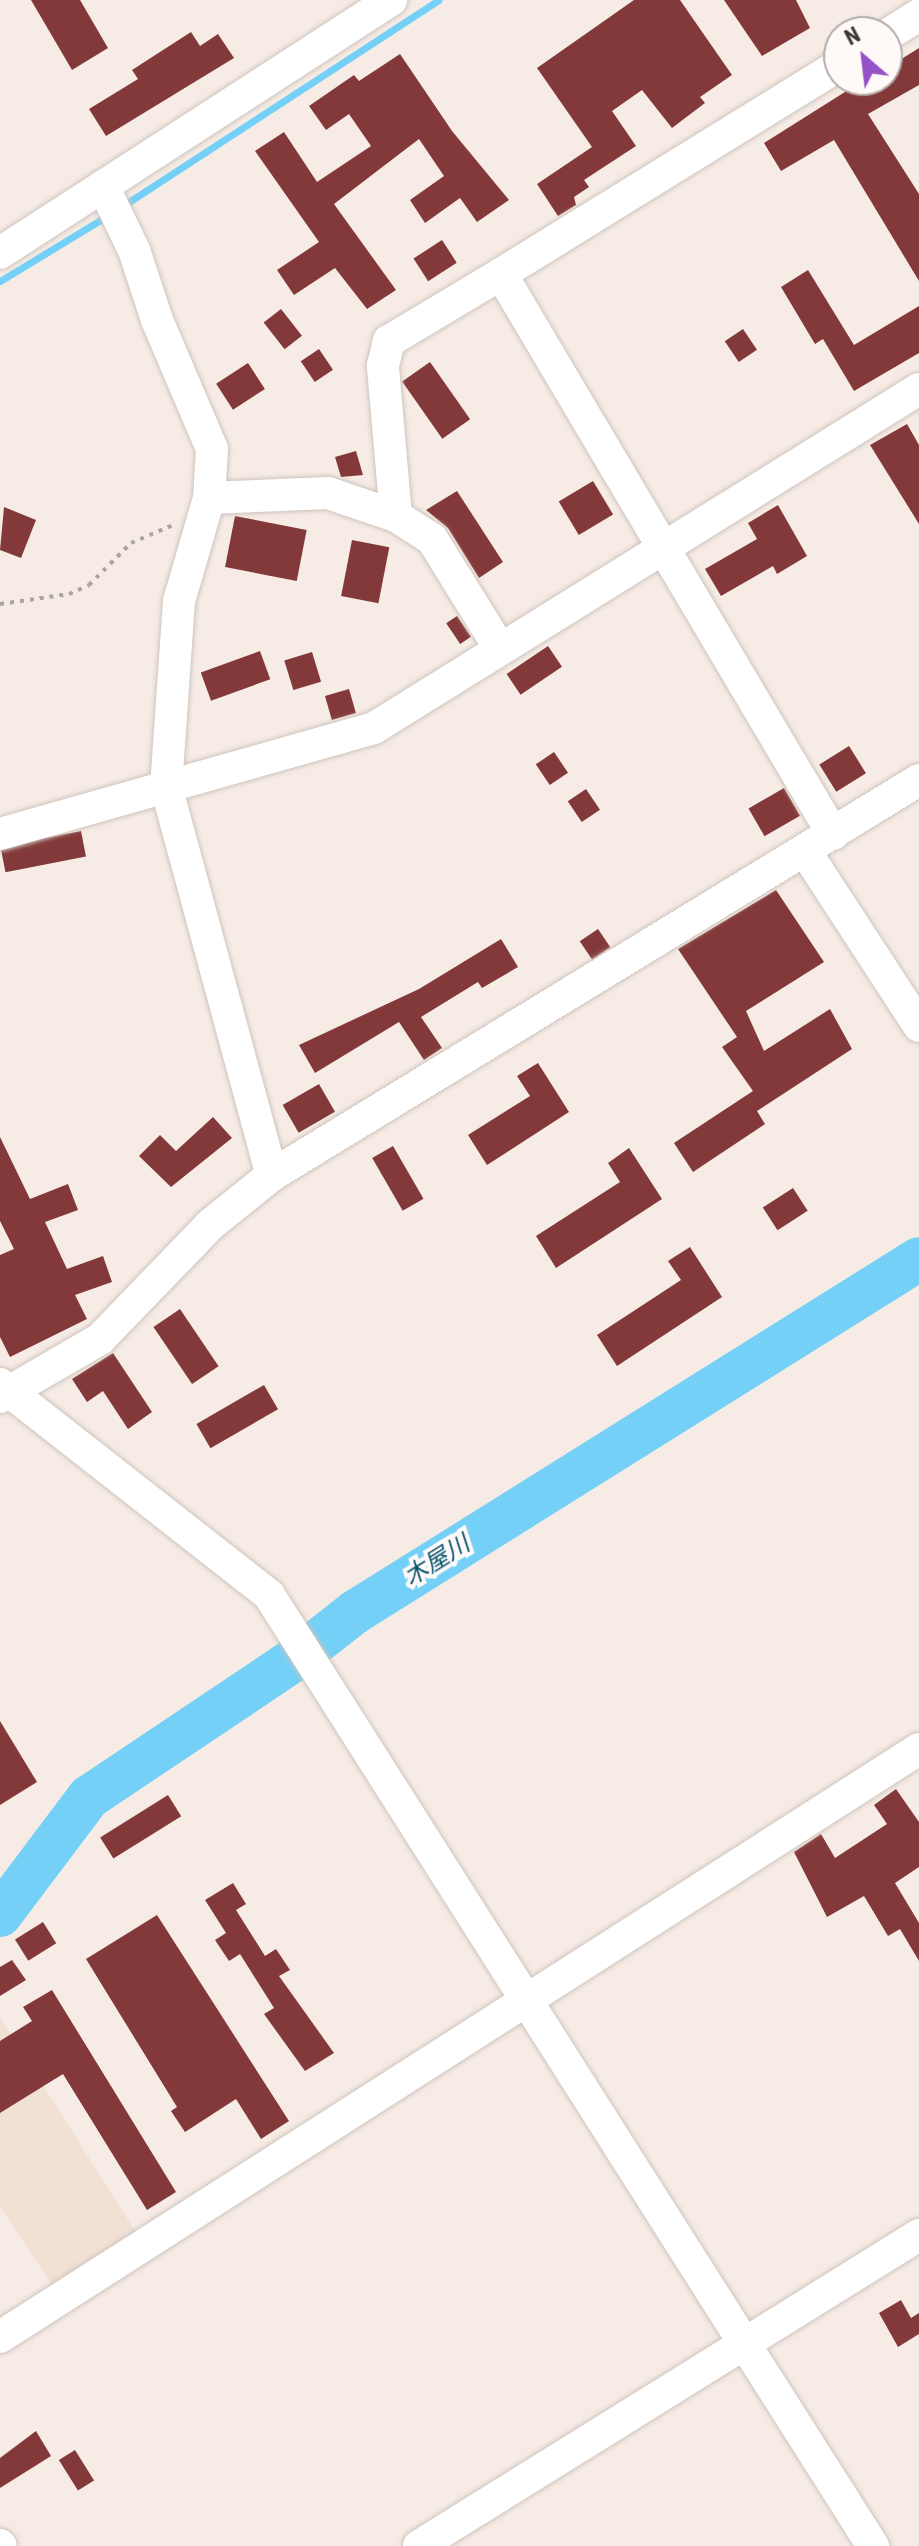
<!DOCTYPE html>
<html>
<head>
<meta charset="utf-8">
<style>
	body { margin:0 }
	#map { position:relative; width:919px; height:2546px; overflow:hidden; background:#f6ece5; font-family:"Roboto Condensed","Noto Sans JP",sans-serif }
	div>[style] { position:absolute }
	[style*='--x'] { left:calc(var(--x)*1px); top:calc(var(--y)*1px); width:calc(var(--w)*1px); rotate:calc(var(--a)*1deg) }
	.built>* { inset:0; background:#f1e0d4 }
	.stream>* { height:7px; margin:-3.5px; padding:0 3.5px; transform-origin:3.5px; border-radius:3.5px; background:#74d0f6 }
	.river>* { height:44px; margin:-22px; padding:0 22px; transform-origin:22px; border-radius:22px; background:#74d0f6 }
	.building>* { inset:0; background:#833939; transform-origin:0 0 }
	.path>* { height:4px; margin-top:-2px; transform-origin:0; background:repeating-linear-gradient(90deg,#aca59f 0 4px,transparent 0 10px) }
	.roads { filter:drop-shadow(0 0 2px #cec4bd) drop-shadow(0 0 2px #cec4bd) }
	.minor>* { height:32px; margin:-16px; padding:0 16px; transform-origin:16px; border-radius:16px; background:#fff }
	span { translate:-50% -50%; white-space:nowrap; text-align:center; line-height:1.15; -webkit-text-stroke:8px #fffaf8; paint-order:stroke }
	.water-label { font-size:24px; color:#03556e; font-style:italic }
	.north { position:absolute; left:823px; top:16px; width:80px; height:80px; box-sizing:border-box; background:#fffaf8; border:2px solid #b1acaa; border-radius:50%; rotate:332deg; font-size:22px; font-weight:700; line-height:32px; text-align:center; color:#3b3734 }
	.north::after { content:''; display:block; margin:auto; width:28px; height:36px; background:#9453c8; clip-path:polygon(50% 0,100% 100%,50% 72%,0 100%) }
</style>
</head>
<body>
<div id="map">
	<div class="built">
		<div style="clip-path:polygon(0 2017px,137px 2234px,52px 2285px,0 2206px)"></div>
	</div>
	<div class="stream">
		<div style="--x:121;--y:207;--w:379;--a:-33.1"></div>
		<div style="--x:0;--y:281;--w:125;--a:-31.3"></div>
	</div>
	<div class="river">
		<div style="--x:0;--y:1915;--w:148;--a:-53"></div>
		<div style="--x:89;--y:1797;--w:243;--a:-33.8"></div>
		<div style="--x:291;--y:1662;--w:81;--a:-38"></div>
		<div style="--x:355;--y:1612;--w:665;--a:-32.04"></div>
	</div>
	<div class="building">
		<div style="clip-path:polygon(31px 0,80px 0,108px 48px,72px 70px)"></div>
		<div style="clip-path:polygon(634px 0,680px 0,732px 75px,700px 97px,705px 103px,672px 128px,642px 90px,612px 111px,636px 146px,584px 180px,589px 187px,574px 197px,576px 205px,558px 216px,537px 184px,592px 147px,537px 68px)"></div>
		<div style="clip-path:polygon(724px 0,796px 0,810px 28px,762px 56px)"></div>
		<div style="clip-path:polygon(191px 32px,200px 46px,218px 34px,234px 58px,106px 136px,89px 109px,138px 79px,132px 70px)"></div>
		<div style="clip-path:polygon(919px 48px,919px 85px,868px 114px,919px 194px,919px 281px,834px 140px,781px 171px,764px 143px,864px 80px,887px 80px,887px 68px)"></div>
		<div style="clip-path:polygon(400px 54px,452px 131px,509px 200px,477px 222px,460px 198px,425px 223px,410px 200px,444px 176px,419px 139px,334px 204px,396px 290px,367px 309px,335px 268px,294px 295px,277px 270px,319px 242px,255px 151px,284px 132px,317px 182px,371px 146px,349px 114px,326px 130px,309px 106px,354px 75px,359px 81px)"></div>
		<div style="left:442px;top:240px;width:27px;height:34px;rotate:57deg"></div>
		<div style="clip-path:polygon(808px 270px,854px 345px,919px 306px,919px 353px,854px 391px,823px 339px,815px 344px,781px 287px)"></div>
		<div style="left:281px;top:309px;width:34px;height:22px;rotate:52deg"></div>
		<div style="left:743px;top:329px;width:25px;height:22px;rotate:56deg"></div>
		<div style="left:319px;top:349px;width:25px;height:22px;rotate:56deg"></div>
		<div style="left:430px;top:362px;width:70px;height:34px;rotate:55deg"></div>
		<div style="left:248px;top:363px;width:31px;height:38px;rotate:57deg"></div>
		<div style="clip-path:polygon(907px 424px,919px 445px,919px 524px,870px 445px)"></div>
		<div style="clip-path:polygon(356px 451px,363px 475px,341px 477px,335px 457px)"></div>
		<div style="left:593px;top:481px;width:39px;height:40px;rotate:59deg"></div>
		<div style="clip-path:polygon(457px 491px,503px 562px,479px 578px,448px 528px,426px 510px)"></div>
		<div style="clip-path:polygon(778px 505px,807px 556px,777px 574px,773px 566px,721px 596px,705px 569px,757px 539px,748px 523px)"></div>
		<div style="clip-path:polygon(4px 507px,36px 520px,21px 558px,0 550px)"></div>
		<div style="left:235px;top:516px;width:73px;height:52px;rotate:11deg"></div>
		<div style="left:352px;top:540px;width:38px;height:57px;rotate:11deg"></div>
		<div style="left:457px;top:616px;width:25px;height:13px;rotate:56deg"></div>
		<div style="left:548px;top:646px;width:25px;height:50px;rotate:56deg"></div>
		<div style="left:260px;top:651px;width:30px;height:63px;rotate:70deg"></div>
		<div style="left:312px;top:652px;width:31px;height:29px;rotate:73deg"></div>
		<div style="left:349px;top:689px;width:25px;height:25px;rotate:74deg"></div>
		<div style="left:849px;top:746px;width:32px;height:35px;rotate:58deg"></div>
		<div style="left:554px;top:752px;width:25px;height:22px;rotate:56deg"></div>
		<div style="left:784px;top:788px;width:32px;height:41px;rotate:60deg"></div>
		<div style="left:586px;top:789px;width:25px;height:22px;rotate:56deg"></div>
		<div style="left:81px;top:831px;width:26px;height:82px;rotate:79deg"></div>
		<div style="clip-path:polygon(776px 890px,824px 962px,746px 1011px,764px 1051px,830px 1009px,852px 1049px,757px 1111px,765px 1124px,693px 1172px,674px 1143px,753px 1091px,722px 1047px,737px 1037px,678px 949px)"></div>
		<div style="left:598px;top:929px;width:22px;height:22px;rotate:56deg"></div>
		<div style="clip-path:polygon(501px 939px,518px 967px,482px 988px,478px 982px,421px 1017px,442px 1048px,424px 1060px,399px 1022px,315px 1073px,299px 1045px,419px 989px)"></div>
		<div style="clip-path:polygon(538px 1063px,569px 1112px,487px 1165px,468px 1135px,530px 1096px,517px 1076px)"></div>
		<div style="left:319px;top:1084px;width:32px;height:42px;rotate:60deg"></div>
		<div style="clip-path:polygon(213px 1117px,232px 1138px,171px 1187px,139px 1156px,160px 1135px,176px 1151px)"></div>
		<div style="clip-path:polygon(0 1137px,30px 1199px,68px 1184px,78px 1210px,45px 1222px,67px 1269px,103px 1256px,112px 1282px,75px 1295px,87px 1319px,10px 1357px,0 1337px,0 1255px,14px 1249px,0 1221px)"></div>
		<div style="left:393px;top:1146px;width:61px;height:24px;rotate:60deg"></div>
		<div style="clip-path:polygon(629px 1148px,662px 1199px,556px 1268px,536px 1236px,620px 1182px,608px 1163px)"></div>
		<div style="left:793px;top:1188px;width:27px;height:36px;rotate:57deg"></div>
		<div style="clip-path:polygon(690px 1247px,722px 1297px,617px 1366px,597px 1335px,681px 1280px,668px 1261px)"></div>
		<div style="left:180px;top:1309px;width:69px;height:32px;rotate:56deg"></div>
		<div style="clip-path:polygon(113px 1353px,152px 1412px,128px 1429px,103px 1391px,87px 1402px,72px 1379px)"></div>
		<div style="left:264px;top:1385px;width:28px;height:78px;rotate:60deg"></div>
		<div style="clip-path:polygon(0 1721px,37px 1782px,0 1805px)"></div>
		<div style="clip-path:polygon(896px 1789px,919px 1822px,919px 1867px,895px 1883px,919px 1923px,919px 1961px,900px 1929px,888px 1936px,864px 1896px,827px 1917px,794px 1852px,821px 1834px,835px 1858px,887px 1824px,874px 1805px)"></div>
		<div style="left:168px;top:1795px;width:25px;height:80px;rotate:58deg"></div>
		<div style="clip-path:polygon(233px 1883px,246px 1904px,236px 1910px,265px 1956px,276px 1949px,290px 1970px,279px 1976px,334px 2053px,305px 2071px,264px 2014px,274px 2008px,240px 1954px,229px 1961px,215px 1940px,226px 1933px,205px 1900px)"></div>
		<div style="clip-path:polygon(157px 1915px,289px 2121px,261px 2139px,236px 2099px,185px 2132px,171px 2111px,177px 2107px,86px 1959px)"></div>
		<div style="left:43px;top:1922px;width:25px;height:33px;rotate:58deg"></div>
		<div style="clip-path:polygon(12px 1960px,26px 1980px,0 1996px,0 1967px)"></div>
		<div style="clip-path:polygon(52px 1990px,176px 2192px,147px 2210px,63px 2074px,0 2113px,0 2041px,32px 2021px,23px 2007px)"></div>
		<div style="clip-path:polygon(901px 2300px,911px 2318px,919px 2313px,919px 2334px,898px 2347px,879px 2313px)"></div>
		<div style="clip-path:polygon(36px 2431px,51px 2456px,0 2488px,0 2458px)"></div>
		<div style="left:75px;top:2450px;width:36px;height:19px;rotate:58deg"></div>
	</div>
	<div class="path">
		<div style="--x:0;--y:604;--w:70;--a:-8.2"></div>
		<div style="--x:69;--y:594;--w:22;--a:-24"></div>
		<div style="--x:89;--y:585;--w:59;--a:-45"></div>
		<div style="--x:131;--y:543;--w:46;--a:-23.2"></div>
	</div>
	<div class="roads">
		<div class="minor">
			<div style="--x:887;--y:35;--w:38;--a:-32"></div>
			<div style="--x:103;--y:186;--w:71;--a:64.2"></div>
			<div style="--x:134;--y:250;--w:74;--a:71.8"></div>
			<div style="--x:157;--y:320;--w:140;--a:66.9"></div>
			<div style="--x:212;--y:449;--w:49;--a:93.5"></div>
			<div style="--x:209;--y:498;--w:107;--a:106.2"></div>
			<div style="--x:179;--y:601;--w:185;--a:94"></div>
			<div style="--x:166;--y:786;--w:403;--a:74.8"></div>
			<div style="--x:0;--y:253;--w:466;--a:-32.9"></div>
			<div style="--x:209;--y:498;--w:119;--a:-2.4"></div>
			<div style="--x:328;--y:493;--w:72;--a:18.7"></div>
			<div style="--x:396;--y:516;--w:43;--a:32.6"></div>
			<div style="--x:432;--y:539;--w:127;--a:58.2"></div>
			<div style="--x:396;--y:516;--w:151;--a:-95"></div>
			<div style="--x:383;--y:366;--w:26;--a:-77"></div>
			<div style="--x:389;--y:341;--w:131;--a:-30.9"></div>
			<div style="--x:0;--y:834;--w:389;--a:-15.8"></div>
			<div style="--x:374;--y:728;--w:642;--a:-31.88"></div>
			<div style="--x:833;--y:834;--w:651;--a:-120.66"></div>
			<div style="--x:501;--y:274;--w:397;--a:-31.7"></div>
			<div style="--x:805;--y:851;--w:209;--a:56.9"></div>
			<div style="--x:0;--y:1384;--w:342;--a:38.1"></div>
			<div style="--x:269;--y:1595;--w:1127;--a:57.58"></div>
			<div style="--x:0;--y:1397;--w:116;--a:-30.1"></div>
			<div style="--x:100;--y:1339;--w:158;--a:-46"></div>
			<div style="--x:210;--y:1225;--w:80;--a:-38.9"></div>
			<div style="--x:272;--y:1175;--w:758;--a:-31.4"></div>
			<div style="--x:0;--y:2337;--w:1091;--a:-32.61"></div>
			<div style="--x:0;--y:2545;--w:1;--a:45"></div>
			<div style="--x:419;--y:2546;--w:589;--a:-31.88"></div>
		</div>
	</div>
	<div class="water-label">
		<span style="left:437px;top:1561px;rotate:-32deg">木屋川</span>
	</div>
	<div class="north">N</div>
</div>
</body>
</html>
